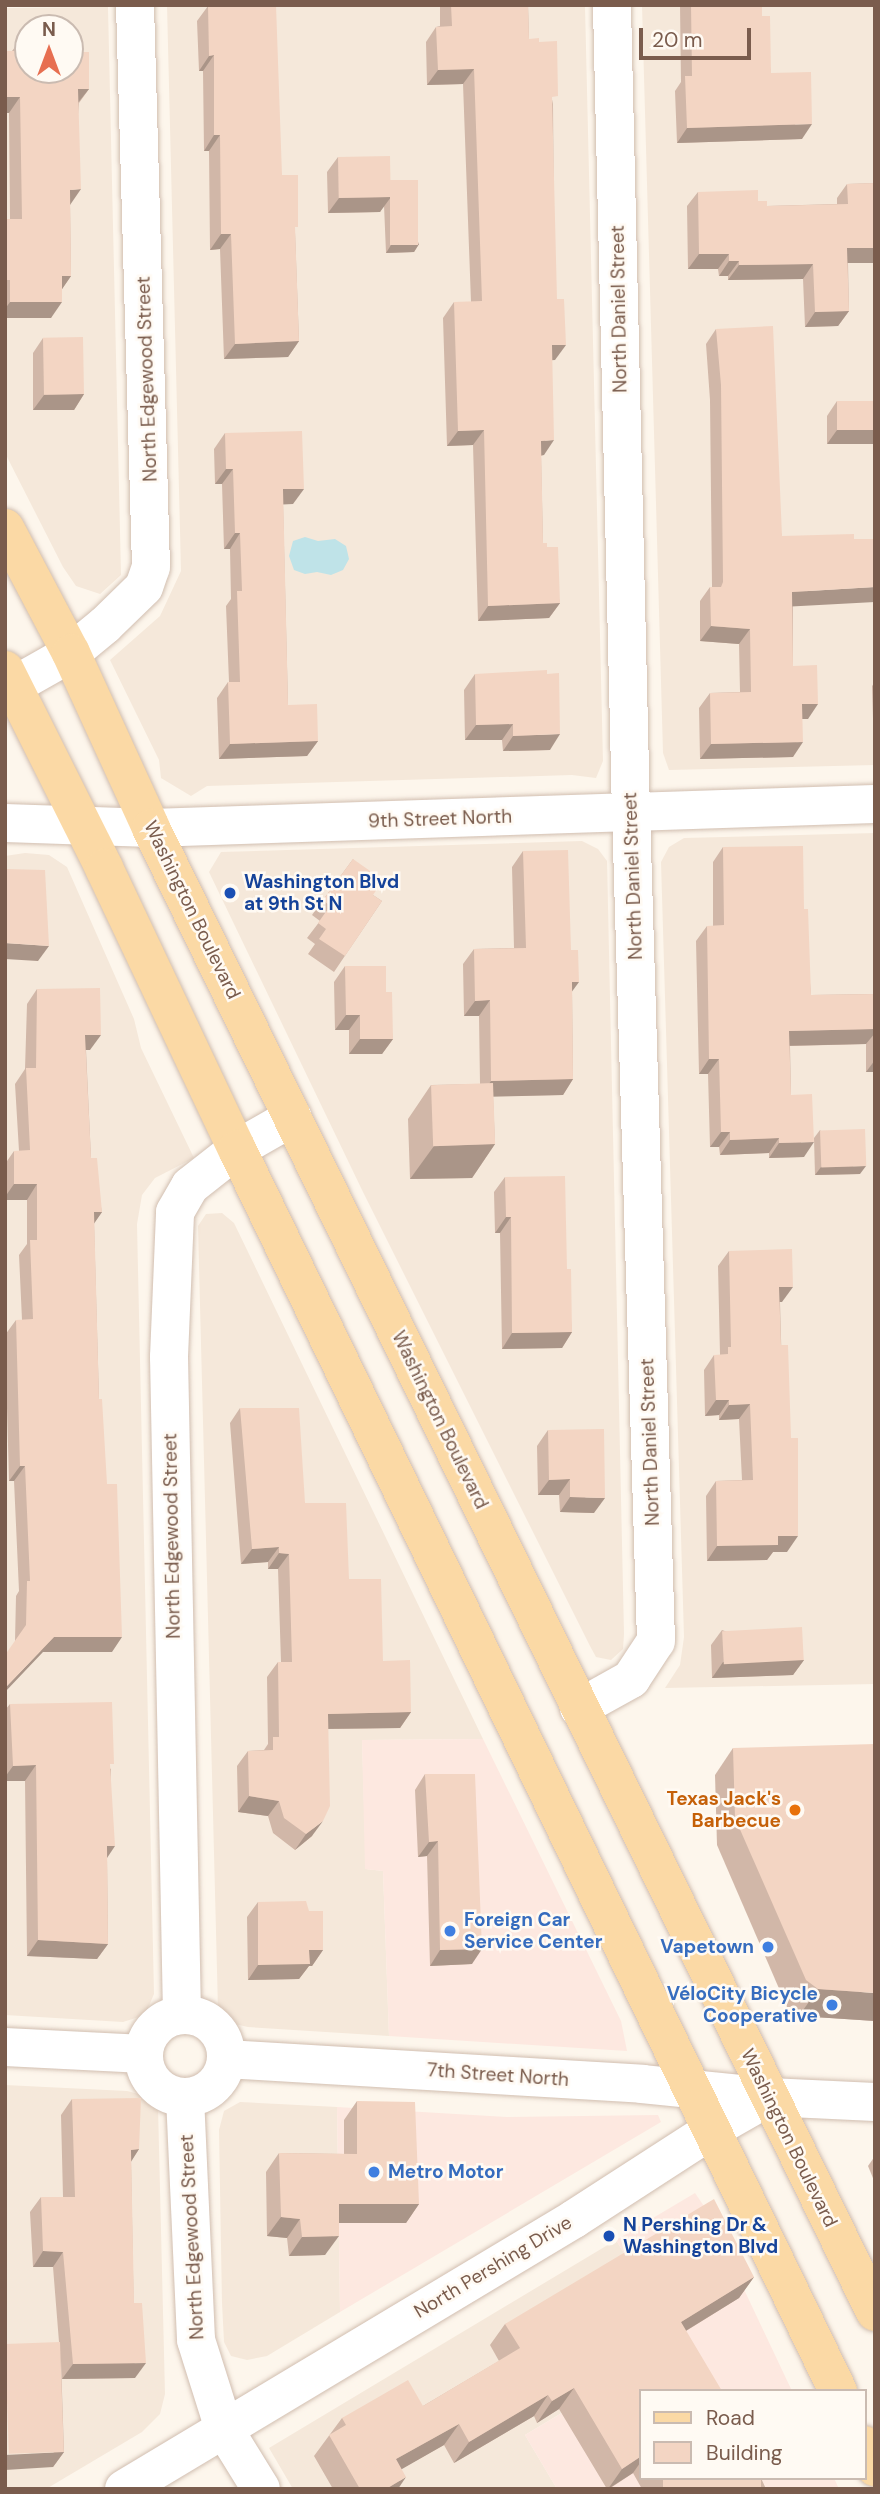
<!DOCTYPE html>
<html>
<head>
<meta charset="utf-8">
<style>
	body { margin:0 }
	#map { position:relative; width:880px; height:2494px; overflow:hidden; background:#fdf6ec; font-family:"DM Sans",sans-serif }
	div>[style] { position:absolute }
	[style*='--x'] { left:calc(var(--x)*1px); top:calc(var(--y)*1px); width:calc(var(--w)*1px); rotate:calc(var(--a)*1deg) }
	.residential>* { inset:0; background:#f5e8da }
	.commercial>* { inset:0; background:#fde8e0 }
	.water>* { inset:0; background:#bfe3e8 }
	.roads { filter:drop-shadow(0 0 2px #d1beb0) drop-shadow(0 0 2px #d1beb0) }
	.minor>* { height:38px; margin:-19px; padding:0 19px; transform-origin:19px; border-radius:19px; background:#fff }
	.minor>.ring { margin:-19px; padding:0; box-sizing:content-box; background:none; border:38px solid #fff; border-radius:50% }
	.major>* { height:38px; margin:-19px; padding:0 19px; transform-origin:19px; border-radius:19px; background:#fbd9a5 }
	.wall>* { inset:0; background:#d1b7a8; transform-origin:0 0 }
	.shaded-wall>* { inset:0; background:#aa9588 }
	.building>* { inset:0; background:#f3d5c3; transform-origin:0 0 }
	.dots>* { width:19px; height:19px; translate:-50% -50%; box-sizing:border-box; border:4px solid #fffaf3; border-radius:50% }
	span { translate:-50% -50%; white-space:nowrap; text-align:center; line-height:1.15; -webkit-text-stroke:5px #fffaf3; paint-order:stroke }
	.street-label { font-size:19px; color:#7a5c4d }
	.transit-label { font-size:19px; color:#164399; font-weight:700 }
	.left { translate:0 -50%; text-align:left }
	.food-label { font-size:19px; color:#c56008; font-weight:700 }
	.right { translate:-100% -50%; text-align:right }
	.shop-label { font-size:19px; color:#366cbe; font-weight:700 }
	.frame { position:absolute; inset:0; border:7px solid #7a5c4d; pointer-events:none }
	.legend { position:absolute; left:639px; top:2389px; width:228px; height:91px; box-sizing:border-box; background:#fffaf3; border:2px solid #cabbb1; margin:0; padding:9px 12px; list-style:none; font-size:21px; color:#7a5c4d }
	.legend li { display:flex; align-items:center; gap:14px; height:35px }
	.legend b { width:35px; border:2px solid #cabbb1 }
	.north { position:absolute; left:14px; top:14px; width:70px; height:70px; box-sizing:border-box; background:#fffaf3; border:2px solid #cabbb1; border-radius:50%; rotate:0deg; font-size:19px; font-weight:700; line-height:28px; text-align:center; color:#7a5c4d }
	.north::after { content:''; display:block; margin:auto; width:24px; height:32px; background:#e76f51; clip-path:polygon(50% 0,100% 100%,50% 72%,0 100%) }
	.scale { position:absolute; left:639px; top:28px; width:112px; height:32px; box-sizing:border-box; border:4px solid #7a5c4d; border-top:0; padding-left:9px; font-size:21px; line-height:24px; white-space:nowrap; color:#7a5c4d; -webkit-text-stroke:5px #fffaf3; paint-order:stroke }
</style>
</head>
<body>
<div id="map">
	<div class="residential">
		<div style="clip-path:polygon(167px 5px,585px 5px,603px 761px,596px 778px,572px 775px,207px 786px,191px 796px,161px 778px,159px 760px,110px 660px,160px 616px,181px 571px)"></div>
		<div style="clip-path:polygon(642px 5px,875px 5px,875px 765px,669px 770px,663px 753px)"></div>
		<div style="clip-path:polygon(evenodd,108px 7px,121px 575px,100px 594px,76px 586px,63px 567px,5px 453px,5px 8px,108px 7px,28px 28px,70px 28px,70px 70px,28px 70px,28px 28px)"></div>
		<div style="clip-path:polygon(875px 833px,875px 1684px,665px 1688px,680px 1665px,684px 1637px,661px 862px,669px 847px,684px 838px)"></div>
		<div style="clip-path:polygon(582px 841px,598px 849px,607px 861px,624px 1634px,623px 1649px,611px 1660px,596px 1657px,590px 1646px,363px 1192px,209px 872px,221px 852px)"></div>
		<div style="clip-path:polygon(25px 853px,49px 855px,67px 867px,134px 1019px,141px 1048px,194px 1158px,155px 1178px,142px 1195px,137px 1224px,154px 1994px,145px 2015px,123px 2022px,5px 2015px,5px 856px)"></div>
		<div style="clip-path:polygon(222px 1213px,234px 1223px,483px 1739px,362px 1740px,366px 1869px,383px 1871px,389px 2036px,248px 2027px,230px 2023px,218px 2010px,198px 1226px,206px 1214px)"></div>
		<div style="clip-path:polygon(5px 2085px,127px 2091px,146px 2096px,158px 2107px,165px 2394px,160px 2414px,142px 2432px,46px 2489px,5px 2489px)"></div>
		<div style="clip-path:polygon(240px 2102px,337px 2107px,340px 2312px,267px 2356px,247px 2360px,231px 2356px,224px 2342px,222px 2303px,219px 2130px,224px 2111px)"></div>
		<div style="clip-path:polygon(616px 2240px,678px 2343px,525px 2435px,557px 2489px,293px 2489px,269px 2448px)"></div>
	</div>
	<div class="commercial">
		<div style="clip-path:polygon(483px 1739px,621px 2021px,627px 2051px,389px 2036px,383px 1871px,365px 1869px,362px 1740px)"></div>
		<div style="clip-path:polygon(337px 2107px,507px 2117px,658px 2115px,661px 2122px,340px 2312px)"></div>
		<div style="clip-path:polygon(695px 2193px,706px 2209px,792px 2391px,640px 2391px,640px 2478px,834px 2478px,839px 2489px,557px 2489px,525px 2435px,678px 2344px,616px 2240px)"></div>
	</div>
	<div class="water">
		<div style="clip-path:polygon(305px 537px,318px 541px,335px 539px,346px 546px,349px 559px,343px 570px,331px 575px,317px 572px,305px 574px,294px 570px,289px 556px,293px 541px)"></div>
	</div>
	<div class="roads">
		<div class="minor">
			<div style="--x:13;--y:686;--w:67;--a:-29.6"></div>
			<div style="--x:71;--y:653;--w:44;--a:-39.5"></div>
			<div style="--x:105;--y:625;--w:54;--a:-44.3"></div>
			<div style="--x:144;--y:587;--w:21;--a:-71"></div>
			<div style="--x:151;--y:567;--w:562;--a:-91.63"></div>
			<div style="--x:5;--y:823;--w:146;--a:2"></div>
			<div style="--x:151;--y:828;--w:724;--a:-1.9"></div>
			<div style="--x:579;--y:1708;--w:60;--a:-29.1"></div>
			<div style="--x:631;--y:1679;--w:45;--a:-56.7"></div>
			<div style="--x:656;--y:1641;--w:828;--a:-91.73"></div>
			<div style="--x:631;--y:813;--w:808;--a:-91.35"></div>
			<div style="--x:182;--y:2015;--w:658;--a:-91.13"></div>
			<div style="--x:169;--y:1357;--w:145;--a:-87.6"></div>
			<div style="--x:175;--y:1212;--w:30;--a:-60"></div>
			<div style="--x:190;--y:1186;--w:60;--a:-38.2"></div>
			<div style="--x:237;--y:1149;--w:64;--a:-29.7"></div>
			<div class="ring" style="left:144px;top:2015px;width:44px;height:44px"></div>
			<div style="--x:5;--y:2047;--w:139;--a:2.9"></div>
			<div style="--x:226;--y:2059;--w:417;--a:3.4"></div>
			<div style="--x:642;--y:2084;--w:128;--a:5.8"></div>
			<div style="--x:769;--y:2097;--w:106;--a:2.7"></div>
			<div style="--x:185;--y:2097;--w:243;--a:87.4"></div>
			<div style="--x:196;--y:2340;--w:93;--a:72.5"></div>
			<div style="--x:224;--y:2429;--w:70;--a:58.3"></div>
			<div style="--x:124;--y:2489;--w:525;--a:-30.96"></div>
			<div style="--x:574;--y:2219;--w:166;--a:-32.9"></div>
			<div style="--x:713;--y:2129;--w:64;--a:-29.7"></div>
		</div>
		<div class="major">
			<div style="--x:5;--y:528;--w:141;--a:62.2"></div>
			<div style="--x:71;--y:653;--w:192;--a:65.4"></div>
			<div style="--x:151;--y:828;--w:1651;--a:63.99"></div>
			<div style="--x:5;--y:670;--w:221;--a:63.4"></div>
			<div style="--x:104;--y:868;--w:311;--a:64.7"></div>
			<div style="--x:237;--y:1149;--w:1380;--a:64.18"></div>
			<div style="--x:864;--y:2445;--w:25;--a:63"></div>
		</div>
	</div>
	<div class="wall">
		<div style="clip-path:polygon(440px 5px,528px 5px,529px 39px,539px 42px,553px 104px,555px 360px,552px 360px,544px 455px,541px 456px,543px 543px,547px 547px,560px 603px,549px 618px,478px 621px,473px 445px,447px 446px,443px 318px,454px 302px,471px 302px,463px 84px,427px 85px,426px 42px,436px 27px,440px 26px)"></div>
		<div style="clip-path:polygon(680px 5px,762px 5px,762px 16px,771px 73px,802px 139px,677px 143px,675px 91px,681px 82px)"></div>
		<div style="left:873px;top:5px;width:2px;height:13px"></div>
		<div style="clip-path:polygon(208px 6px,282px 175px,295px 232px,299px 341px,288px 357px,224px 359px,220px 249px,210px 250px,209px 151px,204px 151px,203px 71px,199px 71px,197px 21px)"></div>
		<div style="clip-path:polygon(19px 42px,76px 52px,89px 89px,79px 103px,70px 205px,71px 276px,62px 289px,51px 318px,5px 318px,5px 219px,10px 219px,9px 113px,5px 113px,5px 51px,12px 51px)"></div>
		<div style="clip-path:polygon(338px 157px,390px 180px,419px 244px,414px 252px,386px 253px,384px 205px,380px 212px,328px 213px,327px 172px)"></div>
		<div style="clip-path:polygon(875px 183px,875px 263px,848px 263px,849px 311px,838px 326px,805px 327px,803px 279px,728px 280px,728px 276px,719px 276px,718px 269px,688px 269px,687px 206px,698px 192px,758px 201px,767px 206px,837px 204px,837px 198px,847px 184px)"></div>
		<div style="clip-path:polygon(716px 329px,782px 536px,854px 539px,793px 606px,793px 666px,808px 719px,802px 719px,793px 757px,700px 759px,699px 708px,710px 693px,740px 692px,739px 644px,700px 641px,700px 601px,710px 587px,712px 587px,710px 400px,706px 344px)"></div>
		<div style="clip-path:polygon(43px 338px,84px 394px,74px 410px,33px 410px,33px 353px)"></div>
		<div style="clip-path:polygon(837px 401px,875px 401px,827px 444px,827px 416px)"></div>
		<div style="clip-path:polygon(225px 433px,293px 504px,283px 504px,288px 705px,318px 741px,307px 756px,219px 759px,217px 698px,228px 682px,229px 682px,226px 606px,231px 599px,230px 549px,224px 549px,222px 484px,215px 484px,214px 449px)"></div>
		<div style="clip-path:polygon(475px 674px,550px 750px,503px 751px,502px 740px,465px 740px,464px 690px)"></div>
		<div style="clip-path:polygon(875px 682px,875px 719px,873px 719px,872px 686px)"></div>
		<div style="clip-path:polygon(723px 847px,804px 909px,811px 995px,875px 994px,875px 922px,875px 1072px,866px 1072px,866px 1044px,790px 1046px,791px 1095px,804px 1157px,769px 1158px,769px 1153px,720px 1155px,719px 1147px,710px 1147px,708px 1074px,699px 1074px,696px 941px,707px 926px,713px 926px,713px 862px)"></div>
		<div style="clip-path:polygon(523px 851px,572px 991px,573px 1079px,563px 1095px,493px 1096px,495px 1144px,472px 1178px,410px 1179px,408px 1119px,431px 1085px,480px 1084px,479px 1016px,464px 1016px,463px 964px,474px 949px,514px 948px,512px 867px)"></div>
		<div style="clip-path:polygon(353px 859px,373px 895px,382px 901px,334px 972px,308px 954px,315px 944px,307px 938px,320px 921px,312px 915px)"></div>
		<div style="clip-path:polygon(345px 966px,386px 992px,393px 1039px,382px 1054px,349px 1054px,349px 1030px,335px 1030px,334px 982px)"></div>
		<div style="clip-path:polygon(37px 989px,90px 1050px,86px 1050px,91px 1158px,102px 1212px,94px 1223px,99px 1399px,112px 1652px,43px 1652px,15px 1641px,16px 1596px,19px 1591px,14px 1481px,9px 1481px,5px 1335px,16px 1320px,22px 1320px,19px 1255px,27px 1244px,27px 1200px,5px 1200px,5px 1164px,14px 1151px,19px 1151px,15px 1084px,25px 1069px,27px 1004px)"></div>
		<div style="clip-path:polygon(820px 1130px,860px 1174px,815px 1175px,814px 1138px)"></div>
		<div style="clip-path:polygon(505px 1177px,567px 1269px,572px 1332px,562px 1348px,502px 1349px,500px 1233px,495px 1233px,494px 1192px)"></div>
		<div style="clip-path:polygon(729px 1251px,782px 1302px,780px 1302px,787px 1552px,773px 1552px,767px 1560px,707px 1561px,706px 1496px,716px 1481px,742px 1480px,739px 1419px,719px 1420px,719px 1415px,705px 1416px,704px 1370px,714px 1355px,720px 1355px,718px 1266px)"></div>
		<div style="clip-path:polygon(240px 1408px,305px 1503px,349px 1579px,383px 1661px,411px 1712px,400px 1728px,328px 1729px,312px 1836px,295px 1850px,273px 1833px,268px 1816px,238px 1812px,237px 1766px,248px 1751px,264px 1750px,268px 1744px,267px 1677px,278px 1662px,281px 1662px,278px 1569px,268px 1569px,268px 1562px,241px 1564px,230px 1423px)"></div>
		<div style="clip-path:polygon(548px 1430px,594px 1513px,560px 1512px,559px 1495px,538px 1495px,537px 1446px)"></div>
		<div style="clip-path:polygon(722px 1630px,804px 1660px,793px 1675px,712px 1678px,711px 1645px)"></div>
		<div style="clip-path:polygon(10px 1704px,111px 1769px,107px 1858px,108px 1944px,97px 1959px,27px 1956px,25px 1781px,5px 1781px,5px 1710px)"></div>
		<div style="clip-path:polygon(733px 1748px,875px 2021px,799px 2016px,787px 2007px,717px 1845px,715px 1775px)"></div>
		<div style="clip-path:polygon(425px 1774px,472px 1964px,430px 1966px,427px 1856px,418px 1857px,415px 1790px)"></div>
		<div style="clip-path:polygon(258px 1902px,309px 1911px,323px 1950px,312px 1966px,309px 1966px,299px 1979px,248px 1980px,247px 1917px)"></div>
		<div style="clip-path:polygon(72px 2099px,139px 2149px,131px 2161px,135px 2378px,62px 2379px,61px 2361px,64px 2452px,53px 2467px,59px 2342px,53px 2267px,33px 2267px,30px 2212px,41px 2197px,63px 2197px,61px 2115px)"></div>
		<div style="clip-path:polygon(357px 2101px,419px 2204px,406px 2223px,339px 2223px,325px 2255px,289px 2256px,287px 2238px,267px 2236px,266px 2172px,279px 2153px,344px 2154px,344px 2120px)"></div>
		<div style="clip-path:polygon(875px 2156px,875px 2183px,868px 2166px)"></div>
		<div style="clip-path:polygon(754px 2277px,739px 2298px,686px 2331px,640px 2391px,640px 2478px,761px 2478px,766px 2489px,642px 2489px,633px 2473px,609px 2489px,607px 2489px,559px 2409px,537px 2423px,534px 2416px,454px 2463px,444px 2445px,401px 2469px,398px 2489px,333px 2489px,314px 2456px,342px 2418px,423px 2406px,499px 2361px,490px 2345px,505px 2324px)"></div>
	</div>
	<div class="shaded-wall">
		<div style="clip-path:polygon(214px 55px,203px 71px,199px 71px,209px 56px)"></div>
		<div style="clip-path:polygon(474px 69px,463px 84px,427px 85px,438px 70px)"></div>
		<div style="clip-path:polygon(78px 89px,89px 89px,77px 104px)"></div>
		<div style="clip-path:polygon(5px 97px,20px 97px,9px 113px,5px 113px)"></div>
		<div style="clip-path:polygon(812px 124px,802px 139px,677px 143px,687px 128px)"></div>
		<div style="clip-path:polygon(214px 135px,220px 135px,209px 151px,204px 151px)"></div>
		<div style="clip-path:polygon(81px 189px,70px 205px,70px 190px)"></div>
		<div style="clip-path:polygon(391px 197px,380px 212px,328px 213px,339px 198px)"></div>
		<div style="clip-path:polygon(221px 234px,231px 234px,220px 249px,210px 250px)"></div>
		<div style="clip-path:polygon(419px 244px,414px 252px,386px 253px,391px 245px)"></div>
		<div style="clip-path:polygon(847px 248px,875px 248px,875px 263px,837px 263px)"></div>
		<div style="clip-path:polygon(699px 254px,729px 254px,718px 269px,688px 269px)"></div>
		<div style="clip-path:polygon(729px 261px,739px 261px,728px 276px,719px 276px)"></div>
		<div style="clip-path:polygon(813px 264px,803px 279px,728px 280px,739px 265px)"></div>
		<div style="clip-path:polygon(62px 276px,71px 276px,60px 292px)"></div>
		<div style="clip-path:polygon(10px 302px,62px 302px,51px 318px,5px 318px,5px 309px)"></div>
		<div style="clip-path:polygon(849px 311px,838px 326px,805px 327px,815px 312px)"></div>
		<div style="clip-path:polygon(299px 341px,288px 357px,224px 359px,235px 344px)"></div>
		<div style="clip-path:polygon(552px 345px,566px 345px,555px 360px,541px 361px)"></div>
		<div style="clip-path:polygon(84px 394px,74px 410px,33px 410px,44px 395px)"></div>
		<div style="clip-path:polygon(875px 429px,875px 444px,827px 444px,837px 430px)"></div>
		<div style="clip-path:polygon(484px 430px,473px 445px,447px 446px,458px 431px)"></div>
		<div style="clip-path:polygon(554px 440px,544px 455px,530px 456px,541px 441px)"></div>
		<div style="clip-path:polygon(226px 469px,233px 469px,222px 484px,215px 484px)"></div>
		<div style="clip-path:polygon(283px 489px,304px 489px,293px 504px,272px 505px)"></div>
		<div style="clip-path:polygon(235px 533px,240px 533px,230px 549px,224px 549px)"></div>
		<div style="clip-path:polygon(875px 587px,875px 602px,782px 607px,792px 592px)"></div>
		<div style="clip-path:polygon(560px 603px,549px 618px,478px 621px,488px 606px)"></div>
		<div style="clip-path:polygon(711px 626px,750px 629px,739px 644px,700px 641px)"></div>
		<div style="clip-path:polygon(802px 704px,818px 704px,808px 719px,792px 719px)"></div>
		<div style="clip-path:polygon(513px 724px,502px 740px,465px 740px,476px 725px)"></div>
		<div style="clip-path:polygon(560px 734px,550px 750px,503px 751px,513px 736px)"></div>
		<div style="clip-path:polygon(318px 741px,307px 756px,219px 759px,230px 744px)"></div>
		<div style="clip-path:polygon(803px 742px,793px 757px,700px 759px,711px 744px)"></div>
		<div style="clip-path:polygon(5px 943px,49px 946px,38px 961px,5px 959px)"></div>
		<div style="clip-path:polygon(572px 982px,579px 982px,568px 997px)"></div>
		<div style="clip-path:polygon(490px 1000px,479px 1016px,464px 1016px,475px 1001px)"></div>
		<div style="clip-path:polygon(346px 1015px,360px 1015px,349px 1030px,335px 1030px)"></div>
		<div style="clip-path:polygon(875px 1029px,875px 1033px,866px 1044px,779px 1046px,789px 1031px)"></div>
		<div style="clip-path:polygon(85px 1035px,101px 1035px,90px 1050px,75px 1050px)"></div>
		<div style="clip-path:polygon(360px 1039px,393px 1039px,382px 1054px,349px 1054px)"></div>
		<div style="clip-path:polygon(709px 1059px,719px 1059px,708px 1074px,699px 1074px)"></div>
		<div style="clip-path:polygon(875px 1060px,875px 1072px,866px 1072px)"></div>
		<div style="clip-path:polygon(573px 1079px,563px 1095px,480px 1097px,491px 1081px)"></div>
		<div style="clip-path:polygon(721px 1132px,730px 1132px,719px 1147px,710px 1147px)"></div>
		<div style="clip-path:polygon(779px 1138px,769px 1153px,720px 1155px,730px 1140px)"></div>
		<div style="clip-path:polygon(814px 1142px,804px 1157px,769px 1158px,779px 1143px)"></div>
		<div style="clip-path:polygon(495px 1144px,472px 1178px,410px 1179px,434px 1146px)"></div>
		<div style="clip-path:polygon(866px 1166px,860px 1174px,815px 1175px,821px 1167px)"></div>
		<div style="clip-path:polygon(14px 1184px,37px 1184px,27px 1200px,5px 1200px,5px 1197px)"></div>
		<div style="clip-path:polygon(94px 1212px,102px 1212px,91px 1228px)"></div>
		<div style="clip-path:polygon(506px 1217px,511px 1217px,500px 1233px,495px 1233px)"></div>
		<div style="clip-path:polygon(779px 1287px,793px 1287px,782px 1302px,768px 1302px)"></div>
		<div style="clip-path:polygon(572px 1332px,562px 1348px,502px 1349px,512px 1333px)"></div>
		<div style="clip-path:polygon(716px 1400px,729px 1400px,719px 1415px,705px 1416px)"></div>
		<div style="clip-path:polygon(750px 1404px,739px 1419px,719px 1420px,729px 1405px)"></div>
		<div style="clip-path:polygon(20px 1466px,25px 1466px,14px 1481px,9px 1481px)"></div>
		<div style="clip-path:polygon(570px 1479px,559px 1495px,538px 1495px,549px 1480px)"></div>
		<div style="clip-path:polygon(570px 1497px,605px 1498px,594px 1513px,560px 1512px)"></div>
		<div style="clip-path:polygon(778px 1536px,798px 1536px,787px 1552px,773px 1552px,767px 1560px,707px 1561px,717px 1546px)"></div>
		<div style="clip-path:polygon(279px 1547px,268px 1562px,241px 1564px,252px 1549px)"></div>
		<div style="clip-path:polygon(279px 1553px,289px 1554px,278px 1569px,268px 1569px)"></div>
		<div style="clip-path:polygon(54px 1637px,122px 1637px,112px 1652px,43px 1652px,5px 1692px,5px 1688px)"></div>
		<div style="clip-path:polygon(804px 1660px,793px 1675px,712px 1678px,723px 1662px)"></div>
		<div style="clip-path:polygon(411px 1712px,400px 1728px,317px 1729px,328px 1714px)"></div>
		<div style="clip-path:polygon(36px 1765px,25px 1781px,5px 1781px,5px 1777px,13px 1766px)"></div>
		<div style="clip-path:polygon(249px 1796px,279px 1801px,268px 1816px,238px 1812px)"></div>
		<div style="clip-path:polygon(323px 1821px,312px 1836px,295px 1850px,306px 1834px)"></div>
		<div style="clip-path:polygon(438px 1841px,427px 1856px,418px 1857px,429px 1842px)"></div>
		<div style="clip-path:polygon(107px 1846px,115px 1846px,105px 1861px)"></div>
		<div style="clip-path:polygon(38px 1940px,108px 1944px,97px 1959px,27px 1956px)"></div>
		<div style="clip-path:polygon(482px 1949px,472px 1964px,430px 1966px,440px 1950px)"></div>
		<div style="clip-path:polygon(309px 1950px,323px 1950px,312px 1966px,309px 1966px,299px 1979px,248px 1980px,258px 1965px)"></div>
		<div style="clip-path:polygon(818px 1989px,875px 1993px,875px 2021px,799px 2016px)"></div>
		<div style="clip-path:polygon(139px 2149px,129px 2165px,131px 2150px)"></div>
		<div style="clip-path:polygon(339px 2204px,419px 2204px,406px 2223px,326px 2223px)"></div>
		<div style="clip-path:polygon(281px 2217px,300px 2219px,287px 2238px,267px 2236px)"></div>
		<div style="clip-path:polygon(339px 2236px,325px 2255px,289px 2256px,302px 2237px)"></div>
		<div style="clip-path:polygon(43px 2251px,63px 2252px,53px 2267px,33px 2267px)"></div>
		<div style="clip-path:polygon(754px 2277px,739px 2298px,666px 2343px,681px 2322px)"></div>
		<div style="clip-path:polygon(146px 2363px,135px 2378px,62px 2379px,73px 2364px)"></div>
		<div style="clip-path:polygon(574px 2388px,559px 2409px,537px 2423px,552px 2401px)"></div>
		<div style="clip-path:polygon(548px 2395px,534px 2416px,454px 2463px,469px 2442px)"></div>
		<div style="clip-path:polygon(459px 2424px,444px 2445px,381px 2481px,396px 2459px)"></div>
		<div style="clip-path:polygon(64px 2452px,53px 2467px,5px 2470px,5px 2455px)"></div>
		<div style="clip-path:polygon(640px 2457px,640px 2463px,633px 2473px,608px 2489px,622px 2469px)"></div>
		<div style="clip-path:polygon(406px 2477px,398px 2489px,386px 2489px)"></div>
	</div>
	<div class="building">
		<div style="clip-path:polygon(276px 5px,282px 175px,298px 175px,298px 227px,295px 227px,299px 341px,235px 344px,231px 234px,221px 234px,220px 135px,214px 135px,214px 55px,209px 56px,208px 6px)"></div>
		<div style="clip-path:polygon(451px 5px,528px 5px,529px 39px,539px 38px,539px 42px,557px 41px,558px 96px,552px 97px,557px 299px,564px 299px,566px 345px,552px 345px,554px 440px,541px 441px,543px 543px,547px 543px,547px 547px,558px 547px,560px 603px,488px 606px,484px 430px,458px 431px,454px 302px,482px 301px,474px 69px,438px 70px,436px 27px,452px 26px)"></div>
		<div style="clip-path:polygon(691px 5px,762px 5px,762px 16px,770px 16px,771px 73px,811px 72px,812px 124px,687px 128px,685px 76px,692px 76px)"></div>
		<div style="clip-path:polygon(19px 42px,28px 42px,28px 70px,70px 70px,70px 43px,77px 43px,76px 52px,89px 52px,89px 89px,78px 89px,81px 189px,70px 190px,71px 276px,62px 276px,62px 302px,10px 302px,10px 280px,5px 280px,5px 219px,22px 219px,20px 97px,5px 97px,5px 51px,18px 51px)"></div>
		<div style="left:390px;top:156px;width:41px;height:52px;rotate:89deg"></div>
		<div style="left:390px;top:180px;width:28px;height:65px"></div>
		<div style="clip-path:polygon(875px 183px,875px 248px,847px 248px,849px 311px,815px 312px,813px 264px,739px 265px,739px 261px,729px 261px,729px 254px,699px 254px,698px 192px,758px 190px,758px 201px,767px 201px,767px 206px,848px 204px,847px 184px)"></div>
		<div style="clip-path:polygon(773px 326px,782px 536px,854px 534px,854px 539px,875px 539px,875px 587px,792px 592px,793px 666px,817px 665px,818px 704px,802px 704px,803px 742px,711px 744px,710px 693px,751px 692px,750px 629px,711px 626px,710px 587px,721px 587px,723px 582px,721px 385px,716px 329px)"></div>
		<div style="left:83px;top:337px;width:57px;height:40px;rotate:89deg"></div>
		<div style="left:837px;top:401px;width:38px;height:29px"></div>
		<div style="clip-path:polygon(302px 431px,304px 489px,283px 489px,288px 705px,317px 704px,318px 741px,230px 744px,228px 682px,240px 682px,237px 591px,242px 591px,240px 533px,235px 533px,233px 469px,226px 469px,225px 433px)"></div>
		<div style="clip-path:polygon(547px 670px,547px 674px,559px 673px,560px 734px,513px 736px,513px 724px,476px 725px,475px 674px)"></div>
		<div style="clip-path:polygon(803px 846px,804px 909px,808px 909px,811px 995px,875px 994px,875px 1029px,789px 1031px,791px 1095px,812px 1094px,814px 1142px,779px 1143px,779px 1138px,730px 1140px,730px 1132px,721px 1132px,719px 1059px,709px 1059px,707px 926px,724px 925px,723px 847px)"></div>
		<div style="clip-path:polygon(568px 850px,571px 950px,578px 950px,579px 982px,572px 982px,573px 1079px,491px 1081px,490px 1000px,475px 1001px,474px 949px,526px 948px,523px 851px)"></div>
		<div style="clip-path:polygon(353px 859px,383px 880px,373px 895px,382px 901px,345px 956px,319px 939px,326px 929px,318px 923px,330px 906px,323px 900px)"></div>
		<div style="clip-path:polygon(5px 869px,45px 870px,49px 946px,5px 943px)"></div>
		<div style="clip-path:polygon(345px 966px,386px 966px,386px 992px,392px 992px,393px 1039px,360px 1039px,360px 1015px,346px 1015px)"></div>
		<div style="clip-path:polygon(100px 988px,101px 1035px,85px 1035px,91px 1158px,97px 1158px,102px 1212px,94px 1212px,99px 1399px,102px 1399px,107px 1484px,117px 1484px,122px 1637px,54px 1637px,5px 1688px,5px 1655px,26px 1625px,27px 1581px,30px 1581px,25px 1466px,20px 1466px,16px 1320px,33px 1319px,30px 1240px,37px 1240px,37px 1184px,14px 1184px,14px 1151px,30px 1150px,26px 1068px,36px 1068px,37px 989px)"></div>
		<div style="left:493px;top:1083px;width:61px;height:62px;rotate:88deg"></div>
		<div style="left:865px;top:1129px;width:37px;height:45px;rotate:88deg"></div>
		<div style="clip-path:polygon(565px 1176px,567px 1269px,571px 1269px,572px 1332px,512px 1333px,511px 1217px,506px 1217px,505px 1177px)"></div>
		<div style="clip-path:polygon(792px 1249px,793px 1287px,779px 1287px,781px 1345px,788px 1345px,791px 1438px,798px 1438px,798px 1536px,778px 1536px,778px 1545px,717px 1546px,716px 1481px,753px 1480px,750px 1404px,729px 1405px,729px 1400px,716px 1400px,714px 1355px,728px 1354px,728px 1347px,731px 1347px,729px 1251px)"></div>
		<div style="clip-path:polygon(240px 1408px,299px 1408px,305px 1503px,346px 1503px,349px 1579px,381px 1579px,383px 1661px,410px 1660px,411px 1712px,328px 1714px,330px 1806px,323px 1821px,306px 1834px,284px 1818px,279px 1801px,249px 1796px,248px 1751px,273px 1750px,273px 1737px,279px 1737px,278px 1662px,292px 1662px,289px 1554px,279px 1553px,279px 1547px,252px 1549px)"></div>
		<div style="clip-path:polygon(604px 1429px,605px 1498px,570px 1497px,570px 1479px,549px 1480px,548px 1430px)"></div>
		<div style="left:802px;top:1627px;width:33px;height:80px;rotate:87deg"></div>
		<div style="clip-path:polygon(112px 1702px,114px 1764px,110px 1764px,115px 1846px,107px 1846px,108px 1944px,38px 1940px,36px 1765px,13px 1766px,10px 1704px)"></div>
		<div style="clip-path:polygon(875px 1744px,875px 1993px,818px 1989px,806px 1980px,735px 1818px,733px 1748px)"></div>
		<div style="clip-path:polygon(425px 1774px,475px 1774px,482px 1949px,440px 1950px,438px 1841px,429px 1842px)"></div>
		<div style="clip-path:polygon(306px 1901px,309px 1911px,323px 1911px,323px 1950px,309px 1950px,310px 1964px,258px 1965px,258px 1902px)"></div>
		<div style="clip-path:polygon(141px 2098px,139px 2149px,131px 2150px,134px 2303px,142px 2303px,146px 2363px,73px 2364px,63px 2252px,43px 2251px,41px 2197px,75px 2197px,72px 2099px)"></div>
		<div style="clip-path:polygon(357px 2101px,415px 2102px,419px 2204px,339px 2204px,339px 2236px,302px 2237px,300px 2219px,281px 2217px,279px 2153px,357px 2154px)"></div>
		<div style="clip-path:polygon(714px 2199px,754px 2277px,681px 2322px,722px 2391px,640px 2391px,640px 2457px,622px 2469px,574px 2388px,552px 2401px,548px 2395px,469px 2442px,459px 2424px,396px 2459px,406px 2477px,386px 2489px,360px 2489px,329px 2435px,346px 2425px,342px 2418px,408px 2380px,423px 2406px,520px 2348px,505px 2324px)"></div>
		<div style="left:60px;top:2342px;width:110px;height:55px;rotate:88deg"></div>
		<div style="left:663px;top:2478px;width:98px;height:13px"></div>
	</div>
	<div class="dots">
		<div style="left:230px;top:893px;background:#1a4fb4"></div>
		<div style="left:795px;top:1810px;background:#e8710a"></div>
		<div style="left:450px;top:1931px;background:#3f7fe0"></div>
		<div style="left:768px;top:1947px;background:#3f7fe0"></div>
		<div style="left:832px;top:2005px;background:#3f7fe0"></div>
		<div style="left:374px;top:2172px;background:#3f7fe0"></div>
		<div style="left:609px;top:2236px;background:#1a4fb4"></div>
	</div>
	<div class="street-label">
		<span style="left:619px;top:309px;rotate:-91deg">North Daniel Street</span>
		<span style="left:147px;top:379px;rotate:-92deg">North Edgewood Street</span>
		<span style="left:440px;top:819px;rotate:-2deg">9th Street North</span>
		<span style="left:633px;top:876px;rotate:-92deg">North Daniel Street</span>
		<span style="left:192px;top:910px;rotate:64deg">Washington Boulevard</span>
		<span style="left:440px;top:1420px;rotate:64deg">Washington Boulevard</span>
		<span style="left:650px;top:1442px;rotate:-92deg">North Daniel Street</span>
		<span style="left:172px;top:1536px;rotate:-91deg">North Edgewood Street</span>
		<span style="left:498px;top:2075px;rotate:4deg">7th Street North</span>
		<span style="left:789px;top:2138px;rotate:64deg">Washington Boulevard</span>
		<span style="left:192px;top:2237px;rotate:-93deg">North Edgewood Street</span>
		<span style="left:493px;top:2267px;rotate:-31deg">North Pershing Drive</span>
	</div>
	<div class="transit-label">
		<span class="left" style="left:244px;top:893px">Washington Blvd<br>at 9th St N</span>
		<span class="left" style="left:623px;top:2236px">N Pershing Dr &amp;<br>Washington Blvd</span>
	</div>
	<div class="food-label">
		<span class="right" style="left:781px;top:1810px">Texas Jack's<br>Barbecue</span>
	</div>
	<div class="shop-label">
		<span class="left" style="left:464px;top:1931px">Foreign Car<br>Service Center</span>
		<span class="right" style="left:754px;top:1947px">Vapetown</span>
		<span class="right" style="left:818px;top:2005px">VéloCity Bicycle<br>Cooperative</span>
		<span class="left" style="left:388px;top:2172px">Metro Motor</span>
	</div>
	<div class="frame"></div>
	<ul class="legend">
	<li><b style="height:9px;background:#fbd9a5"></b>Road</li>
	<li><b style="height:19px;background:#f3d5c3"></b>Building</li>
	</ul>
	<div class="north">N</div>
	<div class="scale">20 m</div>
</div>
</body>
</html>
